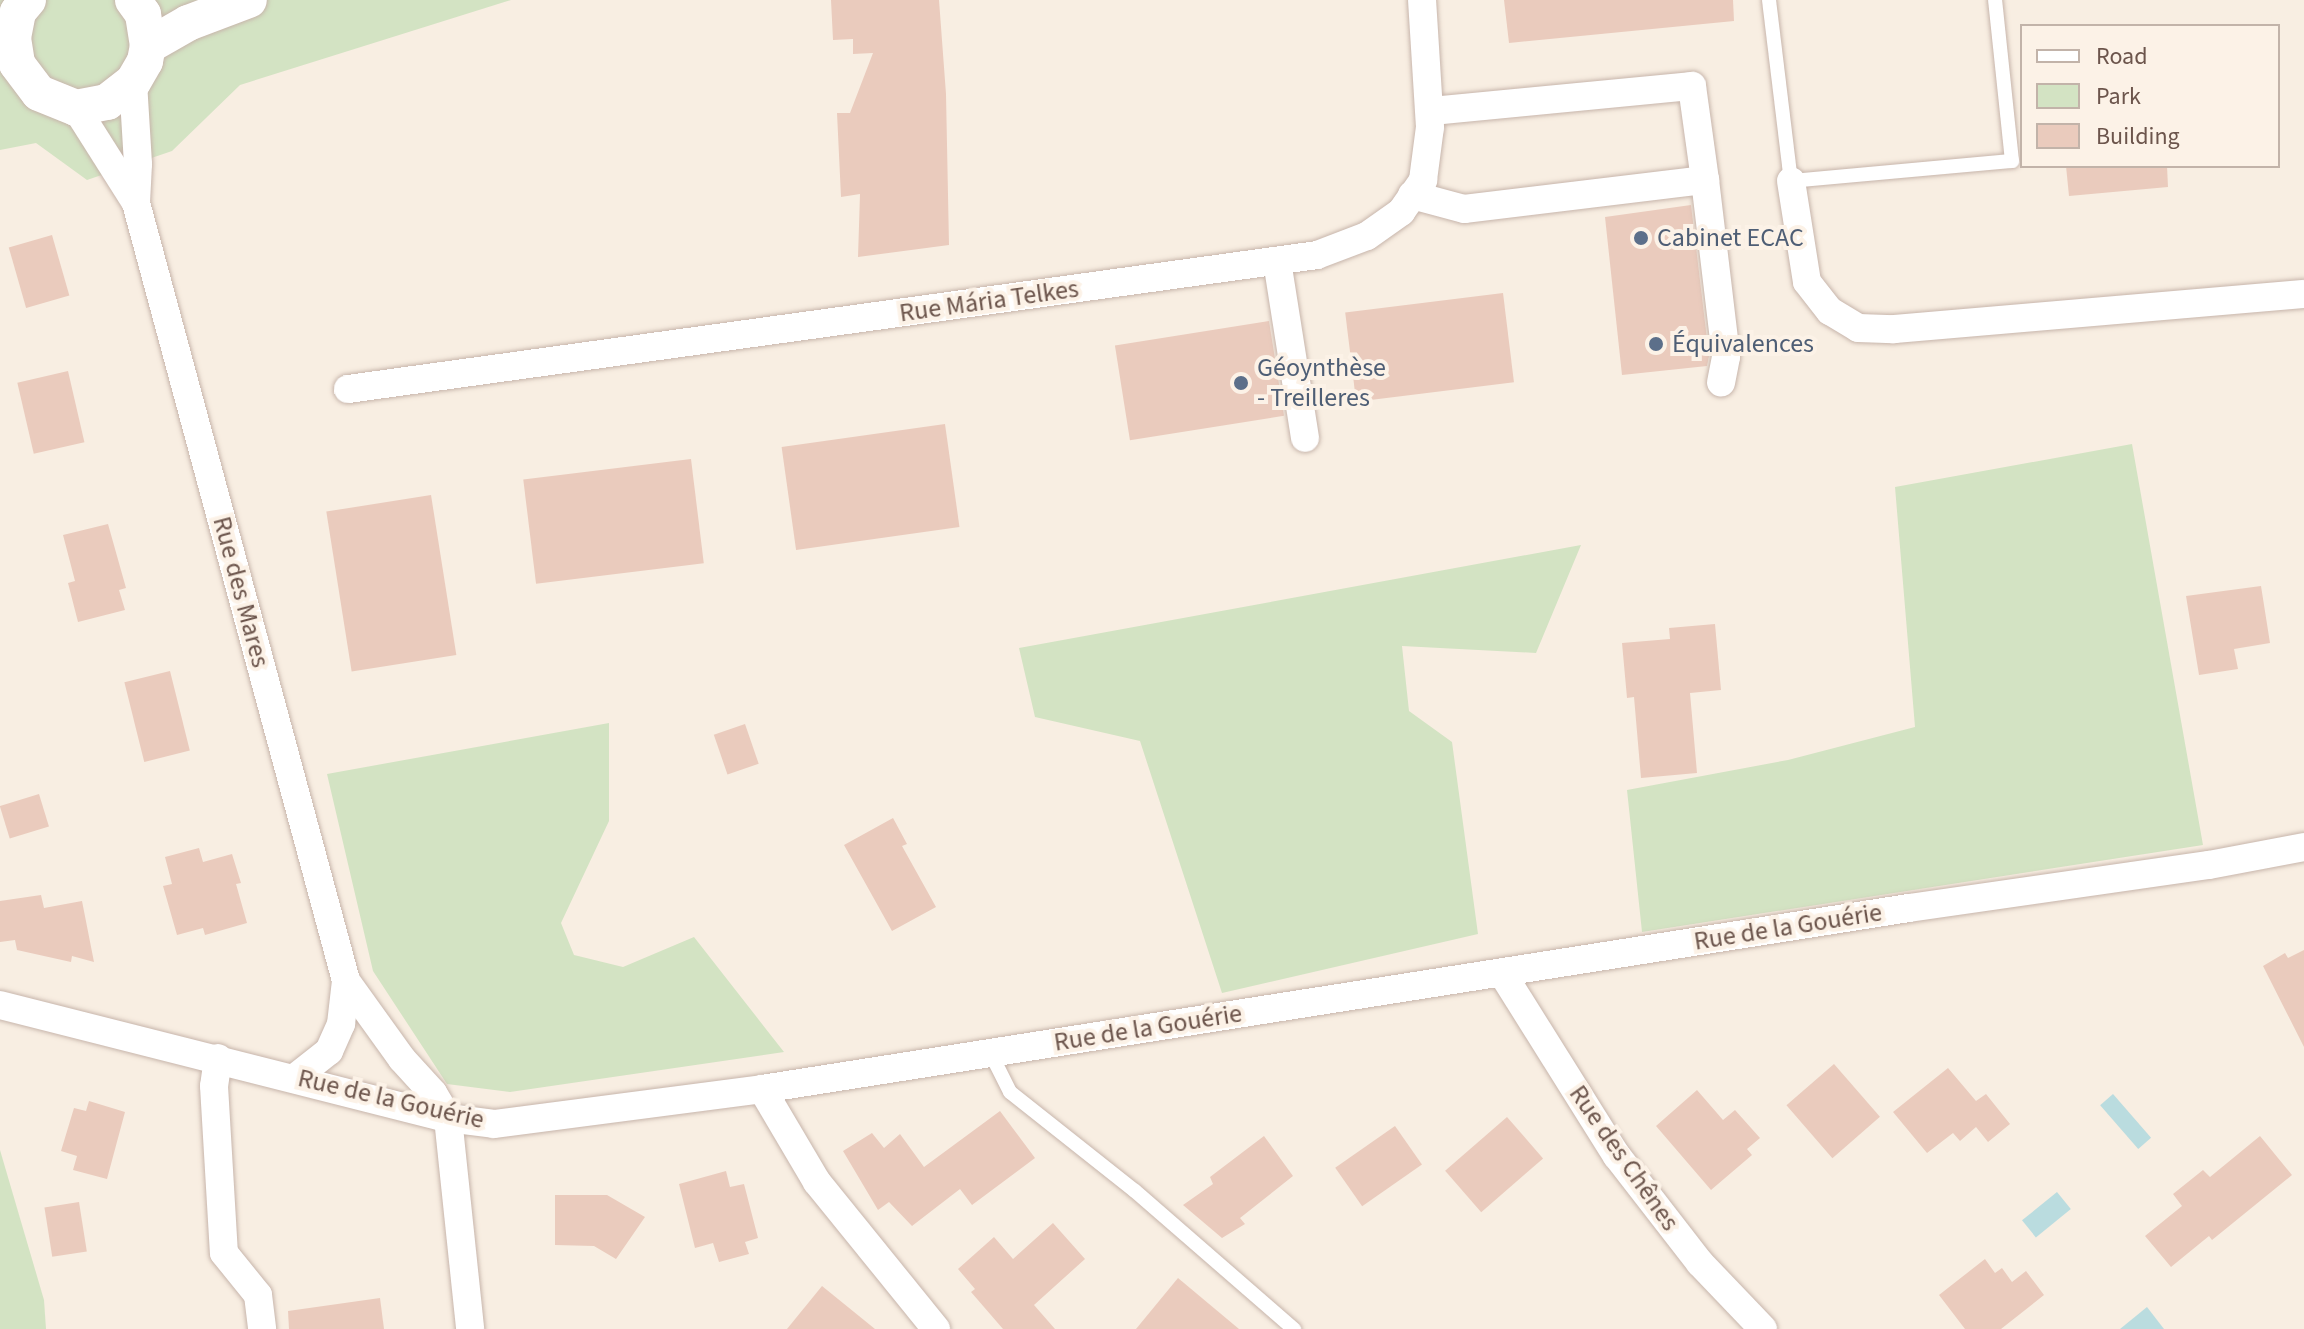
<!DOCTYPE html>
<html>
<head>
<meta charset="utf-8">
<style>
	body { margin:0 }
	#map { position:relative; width:2304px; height:1329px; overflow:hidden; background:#f8eee2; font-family:"Source Sans 3",sans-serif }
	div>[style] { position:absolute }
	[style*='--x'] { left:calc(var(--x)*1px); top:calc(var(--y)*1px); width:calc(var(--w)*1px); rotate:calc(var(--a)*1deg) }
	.green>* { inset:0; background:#d3e3c3 }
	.water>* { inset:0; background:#badcdf; transform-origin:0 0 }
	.building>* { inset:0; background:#eacbbd; transform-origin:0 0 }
	.roads { filter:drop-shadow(0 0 2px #c7b5ab) drop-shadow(0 0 2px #c7b5ab) }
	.service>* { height:14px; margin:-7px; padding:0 7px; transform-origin:7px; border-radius:7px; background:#fff }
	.minor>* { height:28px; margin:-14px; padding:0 14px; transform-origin:14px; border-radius:14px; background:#fff }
	.tertiary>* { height:36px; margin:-18px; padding:0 18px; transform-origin:18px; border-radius:18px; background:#fff }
	.dots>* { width:22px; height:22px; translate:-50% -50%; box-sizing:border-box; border:4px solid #fcf2e7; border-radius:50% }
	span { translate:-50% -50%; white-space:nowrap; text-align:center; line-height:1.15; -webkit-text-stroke:8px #fcf2e7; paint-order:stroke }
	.service-label { font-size:26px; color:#4e5e75 }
	.left { translate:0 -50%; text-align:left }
	.street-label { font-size:26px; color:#6c554c }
	.legend { position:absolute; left:2020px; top:24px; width:260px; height:144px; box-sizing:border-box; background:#fcf2e7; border:2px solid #c2b3a9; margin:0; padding:10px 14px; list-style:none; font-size:24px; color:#6c554c }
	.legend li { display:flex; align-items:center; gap:16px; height:40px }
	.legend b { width:40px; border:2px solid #c2b3a9 }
</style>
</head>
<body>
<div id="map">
	<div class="green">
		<div style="clip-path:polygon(0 0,511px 0,240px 85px,172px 151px,87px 180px,36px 143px,0 150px)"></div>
		<div style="clip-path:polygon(2132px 444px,2203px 845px,1642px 932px,1627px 790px,1788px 760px,1915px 727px,1895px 487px)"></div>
		<div style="clip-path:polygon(1581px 545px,1536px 653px,1402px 646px,1409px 711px,1452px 742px,1478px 934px,1222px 993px,1140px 741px,1035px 717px,1019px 648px)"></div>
		<div style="clip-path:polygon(609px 723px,609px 821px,561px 923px,574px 955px,623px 967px,694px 937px,784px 1052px,510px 1092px,447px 1084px,373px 971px,327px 774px)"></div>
		<div style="clip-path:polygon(0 1150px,44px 1300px,46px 1329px,0 1329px)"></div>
	</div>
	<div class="water">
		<div style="left:2113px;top:1094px;width:58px;height:17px;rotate:49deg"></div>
		<div style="left:2057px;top:1192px;width:22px;height:45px;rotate:51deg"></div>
		<div style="clip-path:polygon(2147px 1307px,2164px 1329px,2120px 1329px)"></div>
	</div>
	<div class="building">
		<div style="clip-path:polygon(831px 0,939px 0,946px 94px,949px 245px,858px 257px,860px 194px,841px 197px,837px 113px,850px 113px,873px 53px,853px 54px,853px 39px,833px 40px)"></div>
		<div style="clip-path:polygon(1504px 0,1733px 0,1734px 21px,1509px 43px)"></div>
		<div style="clip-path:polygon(2066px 166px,2167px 166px,2168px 187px,2069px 196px)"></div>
		<div style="clip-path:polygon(1691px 205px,1709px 356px,1707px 366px,1622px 375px,1605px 217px)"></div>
		<div style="left:52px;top:235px;width:63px;height:45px;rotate:74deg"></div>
		<div style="left:1503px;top:293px;width:90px;height:159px;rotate:83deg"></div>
		<div style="left:1269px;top:321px;width:96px;height:156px;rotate:81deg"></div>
		<div style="left:68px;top:371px;width:73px;height:52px;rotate:77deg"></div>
		<div style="left:945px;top:424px;width:104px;height:165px;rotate:82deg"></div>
		<div style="left:691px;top:459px;width:105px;height:169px;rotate:83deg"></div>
		<div style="left:431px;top:495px;width:162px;height:106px;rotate:81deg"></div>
		<div style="clip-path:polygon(108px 524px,126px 588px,119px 590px,125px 610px,78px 622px,68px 583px,75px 581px,63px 535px)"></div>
		<div style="clip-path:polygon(2261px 586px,2270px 643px,2234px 649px,2238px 669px,2199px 675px,2186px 596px)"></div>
		<div style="clip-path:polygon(1715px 624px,1721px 690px,1690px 693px,1697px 773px,1641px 778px,1634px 697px,1627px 698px,1622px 643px,1670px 639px,1669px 628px)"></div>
		<div style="left:170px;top:671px;width:82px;height:47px;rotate:76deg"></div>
		<div style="left:745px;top:724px;width:42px;height:33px;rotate:71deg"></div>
		<div style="left:39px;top:794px;width:34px;height:41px;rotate:73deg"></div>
		<div style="clip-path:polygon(893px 818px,907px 844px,902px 846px,936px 907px,892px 931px,844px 845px)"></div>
		<div style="clip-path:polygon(199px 848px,203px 862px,232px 854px,241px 883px,236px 884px,247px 923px,205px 935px,203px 928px,177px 935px,163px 886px,172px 884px,165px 857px)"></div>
		<div style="clip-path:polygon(41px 895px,44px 908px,82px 901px,94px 962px,72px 956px,71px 962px,17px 950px,15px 940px,0 942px,0 901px)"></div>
		<div style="clip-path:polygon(2304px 950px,2304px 1047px,2263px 966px,2285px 953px,2288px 958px)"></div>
		<div style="left:1834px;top:1064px;width:70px;height:63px;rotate:49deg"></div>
		<div style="clip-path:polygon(1948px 1068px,1976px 1101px,1986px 1094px,2010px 1124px,1988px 1142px,1976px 1127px,1960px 1141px,1953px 1133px,1927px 1153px,1893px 1112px)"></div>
		<div style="clip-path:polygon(1697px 1090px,1723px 1120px,1735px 1110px,1760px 1138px,1747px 1149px,1752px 1155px,1711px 1190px,1656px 1126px)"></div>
		<div style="clip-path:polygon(89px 1101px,125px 1112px,107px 1179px,73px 1170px,77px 1156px,61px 1151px,74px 1108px,86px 1111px)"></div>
		<div style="clip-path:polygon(1000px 1111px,1035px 1158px,972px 1205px,960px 1189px,912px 1226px,889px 1202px,878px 1210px,843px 1151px,872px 1133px,884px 1148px,900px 1134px,924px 1167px)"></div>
		<div style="left:1507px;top:1117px;width:55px;height:82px;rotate:49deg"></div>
		<div style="left:1395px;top:1126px;width:47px;height:73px;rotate:55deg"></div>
		<div style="clip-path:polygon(1264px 1136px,1293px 1176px,1240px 1218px,1245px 1224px,1222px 1238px,1183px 1205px,1213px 1184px,1210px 1177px)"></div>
		<div style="clip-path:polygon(2260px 1136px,2292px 1175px,2212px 1240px,2209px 1236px,2171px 1267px,2145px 1236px,2182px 1206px,2173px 1194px,2203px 1170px,2210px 1177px)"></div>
		<div style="clip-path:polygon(726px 1171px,730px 1187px,744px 1184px,758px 1238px,745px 1242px,749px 1254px,719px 1262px,713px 1243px,695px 1248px,679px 1184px)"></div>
		<div style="clip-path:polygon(555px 1195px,607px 1195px,645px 1217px,616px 1259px,594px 1246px,555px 1245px)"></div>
		<div style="left:79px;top:1202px;width:50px;height:35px;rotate:81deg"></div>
		<div style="clip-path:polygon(1053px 1223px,1085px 1259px,1034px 1305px,1055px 1329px,1003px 1329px,971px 1292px,975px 1289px,958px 1269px,994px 1237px,1013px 1259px)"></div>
		<div style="clip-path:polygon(1985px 1259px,1995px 1273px,2002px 1268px,2012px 1282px,2026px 1271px,2044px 1295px,2001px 1329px,1965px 1329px,1939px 1295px)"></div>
		<div style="clip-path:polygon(1178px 1278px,1239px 1329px,1136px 1329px)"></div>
		<div style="clip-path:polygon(822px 1286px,875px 1329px,787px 1329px)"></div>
		<div style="clip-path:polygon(380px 1298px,384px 1329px,289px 1329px,288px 1311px)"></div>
	</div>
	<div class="roads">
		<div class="service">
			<div style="--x:1769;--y:0;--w:182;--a:83.1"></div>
			<div style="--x:1791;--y:181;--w:222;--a:-5.2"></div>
			<div style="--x:2012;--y:161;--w:162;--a:-96"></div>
			<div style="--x:990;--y:1052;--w:45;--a:63.4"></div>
			<div style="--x:1010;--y:1092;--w:159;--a:38.4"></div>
			<div style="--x:1135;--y:1191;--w:211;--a:41"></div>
		</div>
		<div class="minor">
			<div style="--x:133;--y:82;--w:82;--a:86.5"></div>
			<div style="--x:138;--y:164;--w:39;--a:93"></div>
			<div style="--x:136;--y:203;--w:806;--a:74.89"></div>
			<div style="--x:346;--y:981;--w:96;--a:54.3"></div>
			<div style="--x:402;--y:1059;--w:46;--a:47.6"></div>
			<div style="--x:433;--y:1093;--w:29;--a:59"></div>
			<div style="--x:448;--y:1118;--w:212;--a:84"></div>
			<div style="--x:76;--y:108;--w:112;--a:57.7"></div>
			<div style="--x:1705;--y:180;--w:178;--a:83.2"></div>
			<div style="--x:1726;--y:357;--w:26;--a:101"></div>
			<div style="--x:1791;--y:181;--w:102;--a:81"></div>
			<div style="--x:1807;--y:282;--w:37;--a:52"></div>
			<div style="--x:1830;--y:311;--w:33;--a:31"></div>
			<div style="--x:1858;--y:328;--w:36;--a:2"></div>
			<div style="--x:1894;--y:329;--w:411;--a:-4.9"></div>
			<div style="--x:1412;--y:195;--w:54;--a:15.1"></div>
			<div style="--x:1464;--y:209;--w:243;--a:-6.9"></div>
			<div style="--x:1705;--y:180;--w:95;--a:-97.9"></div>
			<div style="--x:1692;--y:86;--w:263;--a:174.5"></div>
			<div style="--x:1277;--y:261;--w:179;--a:81"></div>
			<div style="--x:348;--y:389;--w:978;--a:-7.87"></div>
			<div style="--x:1317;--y:255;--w:53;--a:-20.8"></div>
			<div style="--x:1367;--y:236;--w:42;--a:-35.2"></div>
			<div style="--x:1401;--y:212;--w:39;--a:-55"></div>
			<div style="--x:1423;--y:180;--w:53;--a:-82.5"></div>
			<div style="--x:1430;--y:127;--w:127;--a:-93.6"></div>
			<div style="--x:1502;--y:973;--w:216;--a:57.9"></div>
			<div style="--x:1617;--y:1156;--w:135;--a:52.2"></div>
			<div style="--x:1700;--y:1263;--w:91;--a:46.3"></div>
			<div style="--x:0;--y:1005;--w:462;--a:14.2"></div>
			<div style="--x:448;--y:1118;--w:46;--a:7.4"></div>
			<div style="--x:494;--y:1124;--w:270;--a:-7.4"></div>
			<div style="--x:762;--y:1089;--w:1161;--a:-8.97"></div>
			<div style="--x:1909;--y:908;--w:303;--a:-8.2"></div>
			<div style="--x:2209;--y:865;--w:97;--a:-10.7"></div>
			<div style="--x:218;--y:1058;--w:28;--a:98"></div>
			<div style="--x:214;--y:1086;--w:167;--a:86.6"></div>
			<div style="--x:224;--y:1253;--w:54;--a:51"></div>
			<div style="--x:258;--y:1295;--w:34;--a:83"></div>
			<div style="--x:296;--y:1077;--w:42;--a:-38.2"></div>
			<div style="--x:329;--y:1051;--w:30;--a:-66"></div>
			<div style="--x:341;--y:1024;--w:43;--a:-83.4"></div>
			<div style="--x:762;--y:1089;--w:108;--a:59.4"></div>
			<div style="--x:817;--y:1182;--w:189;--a:51"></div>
		</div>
		<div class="tertiary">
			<div style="--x:28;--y:0;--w:16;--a:130"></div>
			<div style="--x:18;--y:12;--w:26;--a:101"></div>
			<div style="--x:13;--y:38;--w:26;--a:81"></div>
			<div style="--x:17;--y:64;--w:36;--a:53"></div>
			<div style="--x:39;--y:93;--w:40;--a:22"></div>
			<div style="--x:76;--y:108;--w:32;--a:-11"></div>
			<div style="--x:107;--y:102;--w:33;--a:-38"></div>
			<div style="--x:133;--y:82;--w:24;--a:-60"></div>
			<div style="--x:145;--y:61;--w:15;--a:-79"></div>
			<div style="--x:148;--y:46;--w:32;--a:-99"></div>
			<div style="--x:143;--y:14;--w:17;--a:-126"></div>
			<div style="--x:148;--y:46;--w:46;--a:-29.9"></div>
			<div style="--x:188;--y:23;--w:65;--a:-20.7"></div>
		</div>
	</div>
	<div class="dots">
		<div style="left:1641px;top:238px;background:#5c6f8a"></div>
		<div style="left:1656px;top:344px;background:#5c6f8a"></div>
		<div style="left:1241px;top:383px;background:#5c6f8a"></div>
	</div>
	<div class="service-label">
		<span class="left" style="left:1657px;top:238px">Cabinet ECAC</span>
		<span class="left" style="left:1672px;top:344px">Équivalences</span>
		<span class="left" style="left:1257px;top:383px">Géoynthèse<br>- Treilleres</span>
	</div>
	<div class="street-label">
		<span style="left:989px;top:301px;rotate:-8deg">Rue Mária Telkes</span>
		<span style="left:241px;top:592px;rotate:75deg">Rue des Mares</span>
		<span style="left:1788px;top:927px;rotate:-9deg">Rue de la Gouérie</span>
		<span style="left:1148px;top:1028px;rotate:-9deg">Rue de la Gouérie</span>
		<span style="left:391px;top:1099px;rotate:13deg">Rue de la Gouérie</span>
		<span style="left:1624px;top:1158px;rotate:55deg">Rue des Chênes</span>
	</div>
	<ul class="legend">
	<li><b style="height:10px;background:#fff"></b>Road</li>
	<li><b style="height:22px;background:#d3e3c3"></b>Park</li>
	<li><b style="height:22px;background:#eacbbd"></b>Building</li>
	</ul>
</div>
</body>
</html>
